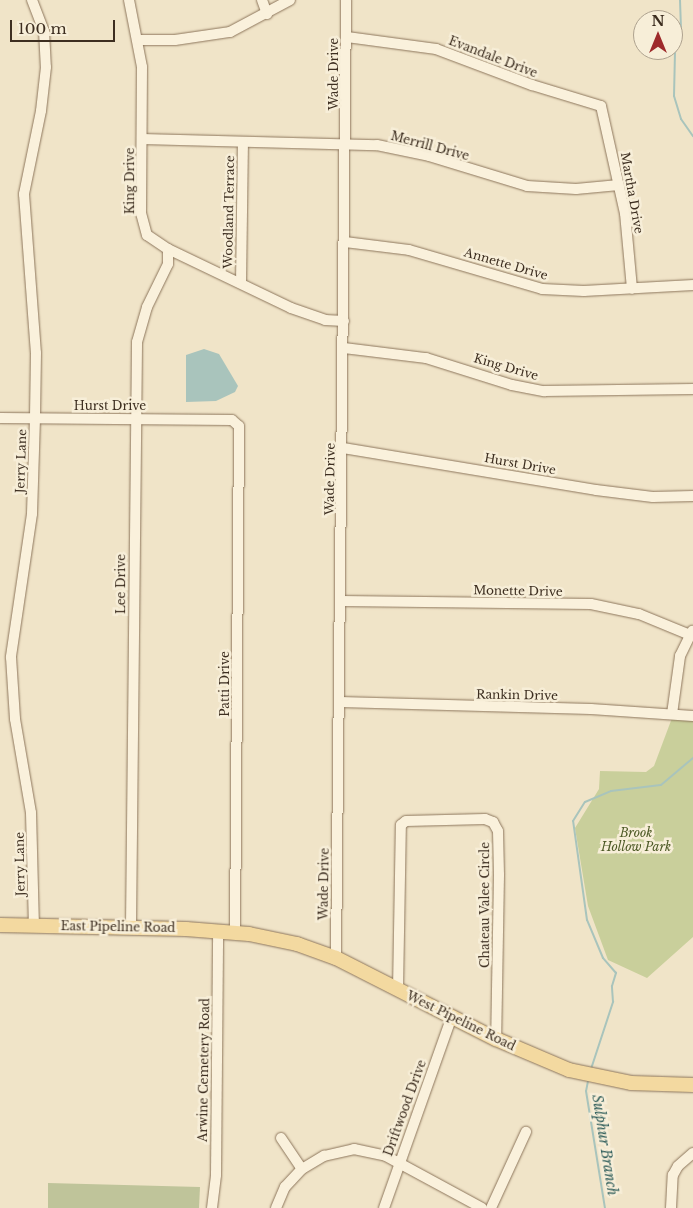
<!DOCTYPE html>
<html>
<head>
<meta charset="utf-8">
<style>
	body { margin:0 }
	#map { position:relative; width:693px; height:1208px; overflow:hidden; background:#f0e4c8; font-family:"Libre Baskerville",serif }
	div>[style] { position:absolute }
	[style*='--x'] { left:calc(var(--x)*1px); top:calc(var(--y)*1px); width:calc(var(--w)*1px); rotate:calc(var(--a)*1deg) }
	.green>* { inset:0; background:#c9cf9b }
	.cemetery>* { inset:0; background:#bfc49a }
	.water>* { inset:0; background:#a9c4bc }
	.stream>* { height:2px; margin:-1px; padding:0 1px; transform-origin:1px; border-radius:1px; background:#a9c4bc }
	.roads { filter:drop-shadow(0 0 1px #8d765c) drop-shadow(0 0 1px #8d765c) }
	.minor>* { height:10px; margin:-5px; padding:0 5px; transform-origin:5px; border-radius:5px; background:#faf1dc }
	.major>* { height:14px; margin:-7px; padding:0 7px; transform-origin:7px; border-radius:7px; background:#f3d9a0 }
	span { translate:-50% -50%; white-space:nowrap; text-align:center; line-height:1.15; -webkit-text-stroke:5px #f7eed8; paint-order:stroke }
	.street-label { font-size:12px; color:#3d2e20 }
	.park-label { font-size:12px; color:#4d5a26; font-style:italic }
	.water-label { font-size:14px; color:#2f5d5a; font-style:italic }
	.north { position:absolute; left:633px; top:10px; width:50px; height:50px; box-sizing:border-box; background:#f7eed8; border:1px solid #ada18e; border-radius:50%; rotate:0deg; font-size:14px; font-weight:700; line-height:20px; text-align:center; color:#3d2e20 }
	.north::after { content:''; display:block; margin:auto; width:18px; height:22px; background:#9e2a2b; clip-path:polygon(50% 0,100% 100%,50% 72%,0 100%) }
	.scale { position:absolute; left:10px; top:20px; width:105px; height:22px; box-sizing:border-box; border:2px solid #3d2e20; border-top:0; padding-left:6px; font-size:15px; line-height:18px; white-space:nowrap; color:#3d2e20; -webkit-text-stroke:4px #f7eed8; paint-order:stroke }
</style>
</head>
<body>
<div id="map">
	<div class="green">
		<div style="clip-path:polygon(672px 718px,693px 720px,693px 937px,647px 978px,608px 960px,588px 906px,575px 828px,599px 789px,600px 771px,646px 772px,654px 766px)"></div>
	</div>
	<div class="cemetery">
		<div style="clip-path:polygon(48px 1183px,200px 1187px,199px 1208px,48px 1208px)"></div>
	</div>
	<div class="water">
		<div style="clip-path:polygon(204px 349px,219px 354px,238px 386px,235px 392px,216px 401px,186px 402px,186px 355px)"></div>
	</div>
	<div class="stream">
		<div style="--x:680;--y:0;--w:30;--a:88"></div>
		<div style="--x:681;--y:30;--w:23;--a:105"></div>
		<div style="--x:675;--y:52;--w:44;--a:91.3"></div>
		<div style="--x:674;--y:96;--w:24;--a:73"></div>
		<div style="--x:681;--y:119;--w:21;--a:55"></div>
		<div style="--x:591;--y:1069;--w:71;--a:-71.8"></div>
		<div style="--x:613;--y:1002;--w:16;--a:-94"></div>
		<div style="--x:612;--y:986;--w:14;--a:-73"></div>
		<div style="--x:616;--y:973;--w:20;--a:-131"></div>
		<div style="--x:603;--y:958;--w:41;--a:-112.8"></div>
		<div style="--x:587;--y:920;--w:100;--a:-98"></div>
		<div style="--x:573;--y:821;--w:22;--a:-58"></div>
		<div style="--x:585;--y:802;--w:28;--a:-23"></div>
		<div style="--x:611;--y:791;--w:50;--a:-6.8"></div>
		<div style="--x:661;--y:785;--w:42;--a:-40.2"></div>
		<div style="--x:588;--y:1081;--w:10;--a:101"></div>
		<div style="--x:586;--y:1091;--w:119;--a:80.8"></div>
	</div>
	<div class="roads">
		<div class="minor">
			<div style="--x:32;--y:0;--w:33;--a:69"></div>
			<div style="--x:44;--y:31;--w:36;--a:87"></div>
			<div style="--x:46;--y:67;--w:44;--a:96.5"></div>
			<div style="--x:41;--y:111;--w:85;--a:101.6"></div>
			<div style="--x:24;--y:194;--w:159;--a:85.7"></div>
			<div style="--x:36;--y:353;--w:65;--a:90.9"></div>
			<div style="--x:35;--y:418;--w:96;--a:91.8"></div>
			<div style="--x:32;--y:514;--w:145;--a:98.4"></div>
			<div style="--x:11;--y:657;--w:62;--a:86.3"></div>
			<div style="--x:15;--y:719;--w:95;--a:80.3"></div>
			<div style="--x:31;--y:813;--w:112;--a:88.5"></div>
			<div style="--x:129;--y:0;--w:68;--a:79"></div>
			<div style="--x:142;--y:67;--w:146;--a:90.4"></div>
			<div style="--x:141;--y:213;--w:23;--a:75"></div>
			<div style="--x:147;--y:235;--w:25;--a:34"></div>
			<div style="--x:168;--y:249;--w:136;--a:25.6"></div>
			<div style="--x:291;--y:308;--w:36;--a:19"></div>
			<div style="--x:325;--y:320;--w:19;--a:3"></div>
			<div style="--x:262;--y:0;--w:15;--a:70"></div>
			<div style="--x:347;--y:37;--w:90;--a:7.7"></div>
			<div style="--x:436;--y:49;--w:103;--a:20.6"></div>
			<div style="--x:532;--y:85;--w:72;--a:16.9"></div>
			<div style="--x:601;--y:106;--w:110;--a:77.4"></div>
			<div style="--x:625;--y:213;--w:76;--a:84.7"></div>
			<div style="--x:139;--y:40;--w:36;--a:0"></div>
			<div style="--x:175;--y:40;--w:56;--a:-8.3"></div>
			<div style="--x:230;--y:32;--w:68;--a:-28.1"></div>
			<div style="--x:142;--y:139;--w:235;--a:1.5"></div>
			<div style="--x:377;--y:145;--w:53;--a:11.9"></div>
			<div style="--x:429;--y:156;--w:102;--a:17"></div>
			<div style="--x:527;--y:186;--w:49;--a:3.5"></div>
			<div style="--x:576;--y:189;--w:43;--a:-5.3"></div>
			<div style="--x:345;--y:242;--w:64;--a:7.1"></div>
			<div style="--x:409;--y:250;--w:139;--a:16.3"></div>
			<div style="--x:542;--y:289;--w:42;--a:2.7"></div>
			<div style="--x:584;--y:291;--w:109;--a:-3.2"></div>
			<div style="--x:241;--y:283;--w:141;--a:-89.2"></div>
			<div style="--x:344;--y:348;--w:83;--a:7"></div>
			<div style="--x:426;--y:358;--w:90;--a:17.4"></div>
			<div style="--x:512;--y:385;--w:33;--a:11"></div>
			<div style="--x:544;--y:391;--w:149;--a:-0.8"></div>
			<div style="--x:0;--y:418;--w:232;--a:0.5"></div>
			<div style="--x:232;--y:420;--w:9;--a:41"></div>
			<div style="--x:239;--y:426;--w:507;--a:90.45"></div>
			<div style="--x:343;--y:448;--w:256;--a:9.4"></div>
			<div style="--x:596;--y:490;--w:57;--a:7"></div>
			<div style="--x:653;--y:497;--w:40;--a:-1.4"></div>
			<div style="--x:341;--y:601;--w:250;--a:0.7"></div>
			<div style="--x:591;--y:604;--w:49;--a:11.8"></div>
			<div style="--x:639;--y:614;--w:55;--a:22.4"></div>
			<div style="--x:340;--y:702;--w:251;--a:1.6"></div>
			<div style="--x:591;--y:709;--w:102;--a:3.9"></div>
			<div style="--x:672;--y:714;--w:59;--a:-82.1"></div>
			<div style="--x:680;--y:656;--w:28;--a:-64"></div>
			<div style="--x:131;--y:927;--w:585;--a:-89.41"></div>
			<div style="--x:137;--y:342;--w:36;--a:-74"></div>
			<div style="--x:147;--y:307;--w:48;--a:-64"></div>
			<div style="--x:168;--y:264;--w:15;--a:-90"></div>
			<div style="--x:336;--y:958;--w:958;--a:-89.4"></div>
			<div style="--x:398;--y:990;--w:165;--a:-89"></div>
			<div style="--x:401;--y:825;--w:6;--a:-39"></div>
			<div style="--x:406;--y:821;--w:79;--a:-1.5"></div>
			<div style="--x:485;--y:819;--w:9;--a:21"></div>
			<div style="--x:493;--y:822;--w:10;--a:61"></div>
			<div style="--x:498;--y:831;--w:44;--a:88.7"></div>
			<div style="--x:499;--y:875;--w:164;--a:91"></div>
			<div style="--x:281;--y:1138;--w:37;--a:56"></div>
			<div style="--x:212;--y:1208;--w:33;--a:-83"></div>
			<div style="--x:216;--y:1175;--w:243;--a:-89.5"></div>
			<div style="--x:276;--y:1208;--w:23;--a:-67"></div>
			<div style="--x:285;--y:1187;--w:25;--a:-47"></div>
			<div style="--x:302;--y:1169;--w:26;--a:-31"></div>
			<div style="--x:324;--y:1156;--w:31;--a:-13"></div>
			<div style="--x:354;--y:1149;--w:33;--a:12"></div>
			<div style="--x:386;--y:1156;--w:109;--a:28.4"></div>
			<div style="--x:384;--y:1208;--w:204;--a:-70.5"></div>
			<div style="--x:491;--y:1208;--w:84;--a:-65.3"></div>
			<div style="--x:671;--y:1208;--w:33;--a:-87"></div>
			<div style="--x:673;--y:1175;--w:10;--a:-61"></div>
			<div style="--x:678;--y:1166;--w:20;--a:-41"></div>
		</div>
		<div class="major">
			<div style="--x:0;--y:925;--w:186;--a:1.2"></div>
			<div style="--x:186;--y:929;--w:63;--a:4.5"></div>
			<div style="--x:249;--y:934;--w:49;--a:11.8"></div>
			<div style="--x:297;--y:944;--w:41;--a:19.7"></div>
			<div style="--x:336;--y:958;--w:179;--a:26.9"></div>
			<div style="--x:496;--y:1039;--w:79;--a:23"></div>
			<div style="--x:569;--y:1070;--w:63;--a:11.8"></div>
			<div style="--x:631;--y:1083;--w:62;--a:1.8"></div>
		</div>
	</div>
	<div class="street-label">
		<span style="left:493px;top:57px;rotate:21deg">Evandale Drive</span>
		<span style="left:334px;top:74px;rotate:-90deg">Wade Drive</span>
		<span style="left:430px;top:146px;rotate:15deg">Merrill Drive</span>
		<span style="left:130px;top:181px;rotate:-90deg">King Drive</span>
		<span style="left:632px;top:193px;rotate:80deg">Martha Drive</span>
		<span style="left:229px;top:212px;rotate:-89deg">Woodland Terrace</span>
		<span style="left:506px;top:264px;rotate:16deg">Annette Drive</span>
		<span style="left:506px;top:367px;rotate:16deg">King Drive</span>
		<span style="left:110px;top:406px">Hurst Drive</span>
		<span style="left:21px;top:461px;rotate:-88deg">Jerry Lane</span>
		<span style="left:520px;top:464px;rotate:10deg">Hurst Drive</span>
		<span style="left:330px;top:479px;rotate:-89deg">Wade Drive</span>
		<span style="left:121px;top:584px;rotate:-90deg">Lee Drive</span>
		<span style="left:518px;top:591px;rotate:1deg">Monette Drive</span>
		<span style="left:225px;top:684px;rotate:-90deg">Patti Drive</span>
		<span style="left:517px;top:695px;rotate:1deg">Rankin Drive</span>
		<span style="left:20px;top:864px;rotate:-91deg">Jerry Lane</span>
		<span style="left:324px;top:884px;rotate:-89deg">Wade Drive</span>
		<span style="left:485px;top:905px;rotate:-90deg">Chateau Valee Circle</span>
		<span style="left:118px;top:927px;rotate:1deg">East Pipeline Road</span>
		<span style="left:461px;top:1021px;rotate:26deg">West Pipeline Road</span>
		<span style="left:204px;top:1070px;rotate:-89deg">Arwine Cemetery Road</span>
		<span style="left:405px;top:1108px;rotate:-70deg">Driftwood Drive</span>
	</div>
	<div class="park-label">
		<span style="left:636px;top:840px">Brook<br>Hollow Park</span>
	</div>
	<div class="water-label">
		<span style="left:605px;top:1145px;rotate:81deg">Sulphur Branch</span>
	</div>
	<div class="north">N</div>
	<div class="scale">100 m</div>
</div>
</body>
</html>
